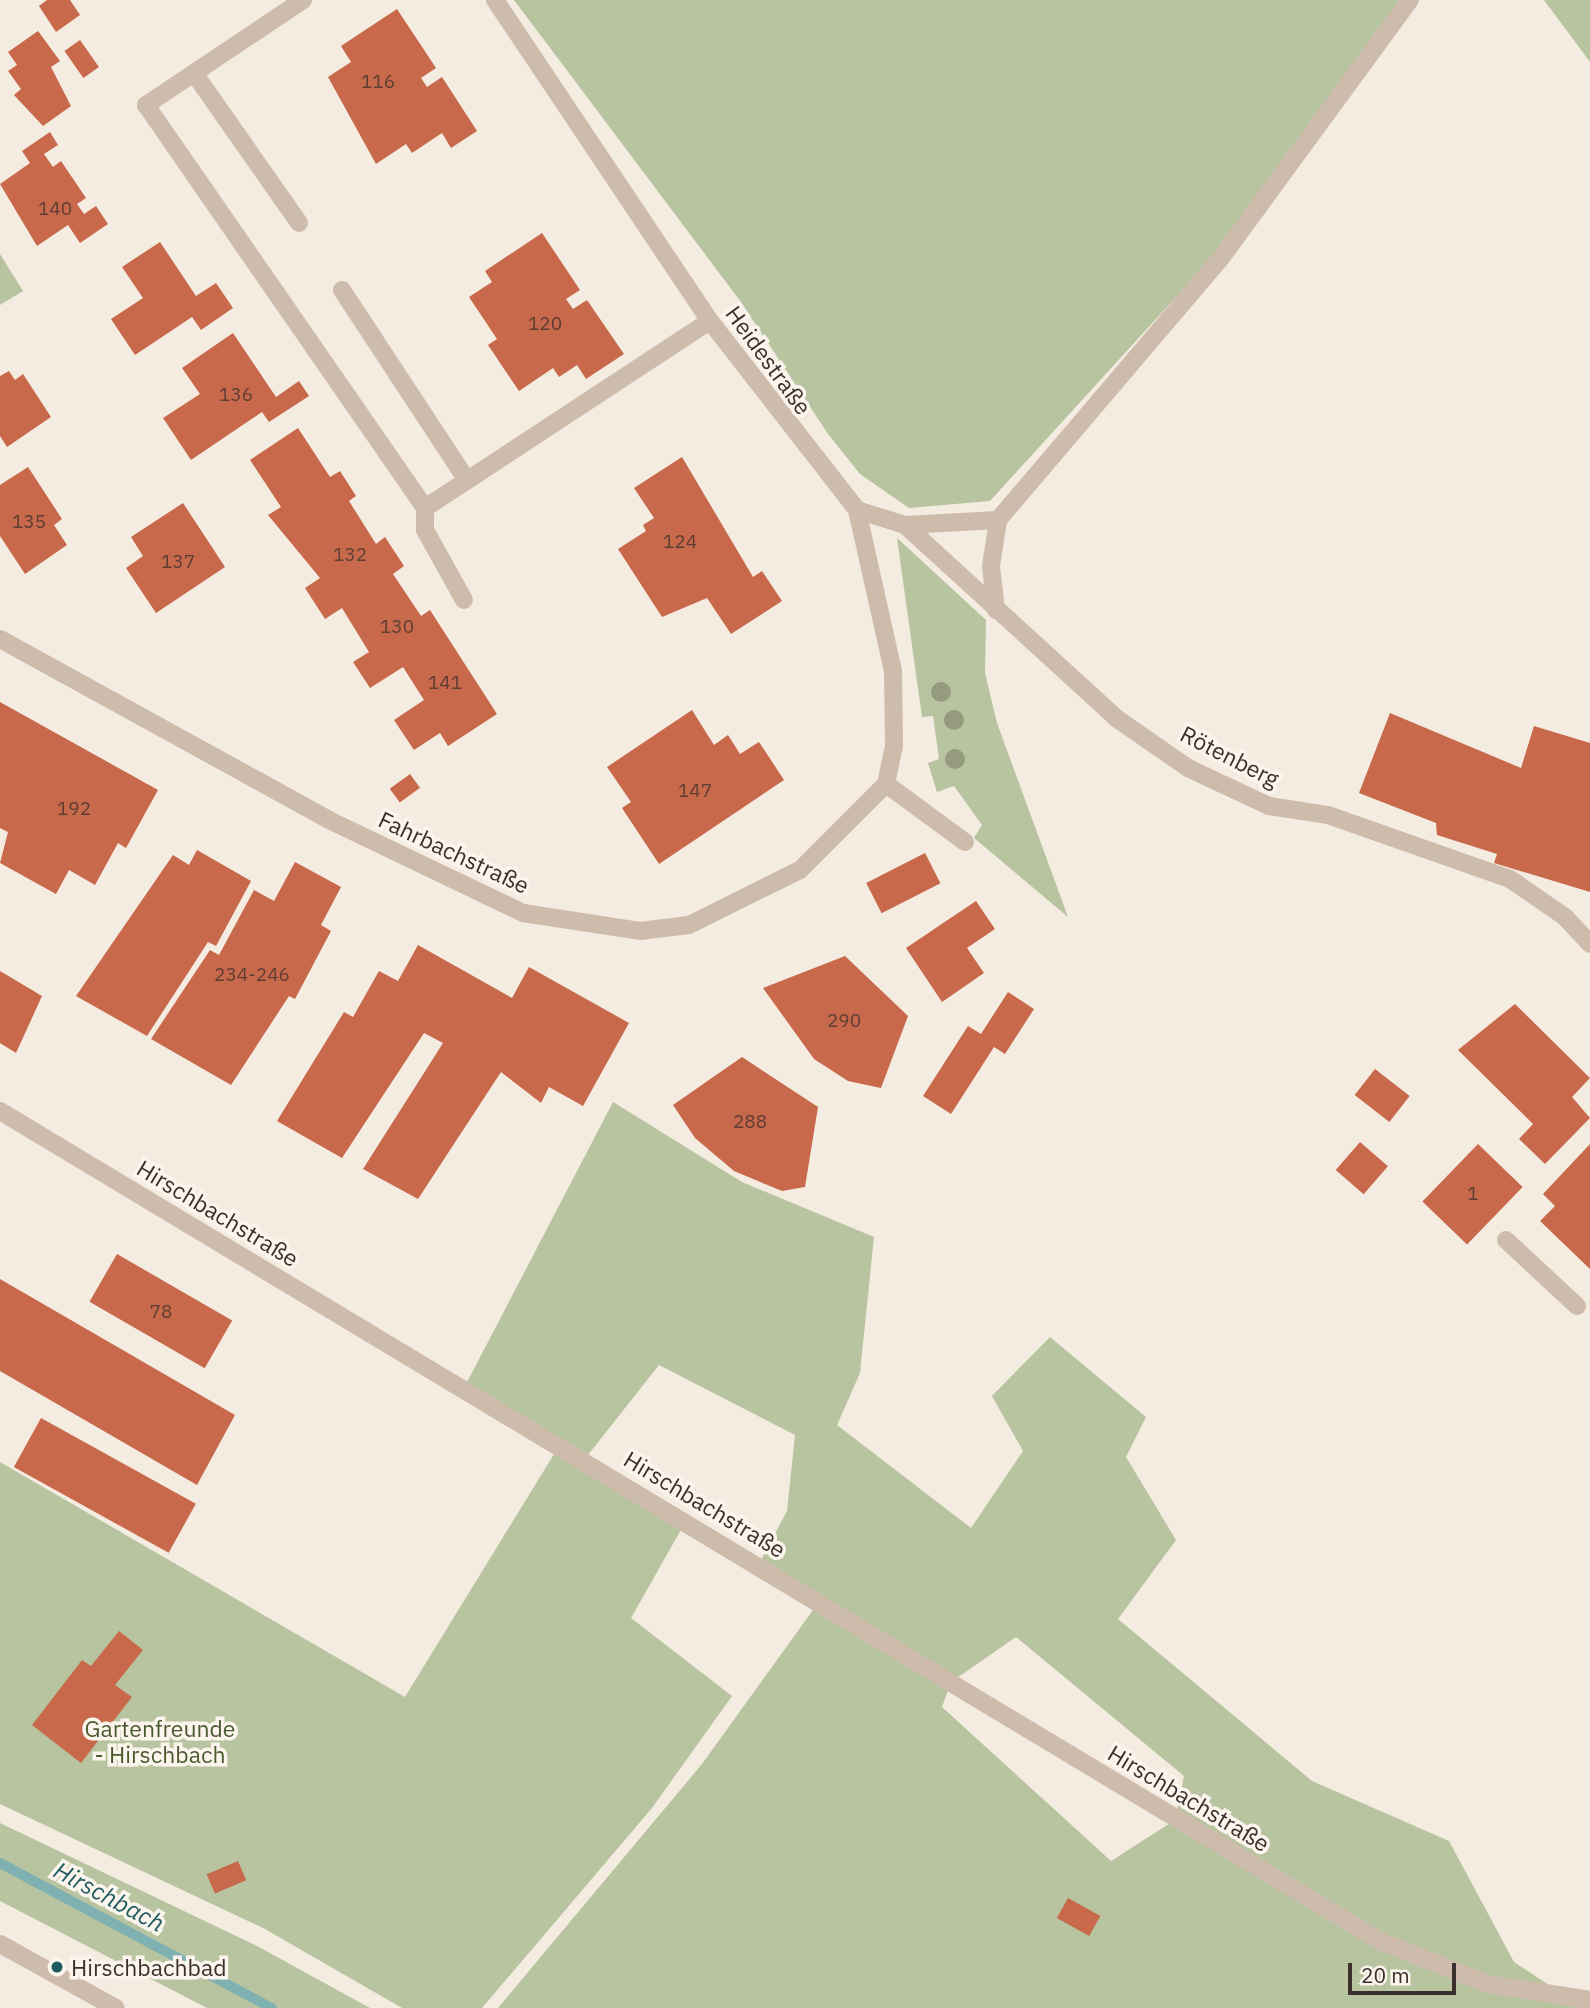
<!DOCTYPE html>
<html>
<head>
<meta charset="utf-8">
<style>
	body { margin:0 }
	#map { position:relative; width:1590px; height:2008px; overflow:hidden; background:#f4ebe1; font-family:"IBM Plex Sans",sans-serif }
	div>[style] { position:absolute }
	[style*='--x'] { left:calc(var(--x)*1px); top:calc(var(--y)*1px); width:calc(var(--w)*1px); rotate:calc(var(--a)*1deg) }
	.green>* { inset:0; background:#b8c4a0 }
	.stream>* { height:10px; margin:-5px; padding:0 5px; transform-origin:5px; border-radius:5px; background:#7fb0b2 }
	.building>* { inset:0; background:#c8694b; transform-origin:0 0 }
	.minor>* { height:18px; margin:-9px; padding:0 9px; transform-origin:9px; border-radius:9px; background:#cdbbac }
	.trees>* { width:20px; height:20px; margin:-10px; border-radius:50%; background:#969b7f }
	.dots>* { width:19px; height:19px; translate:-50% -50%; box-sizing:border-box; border:4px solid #fbf5ee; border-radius:50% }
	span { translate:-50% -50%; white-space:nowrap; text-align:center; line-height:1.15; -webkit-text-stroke:7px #fbf5ee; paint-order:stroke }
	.number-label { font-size:19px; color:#5e3e33 }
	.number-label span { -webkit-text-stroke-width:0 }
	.street-label { font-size:23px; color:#3b302b }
	.park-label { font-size:23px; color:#4a5a2e }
	.poi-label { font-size:23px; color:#3b302b }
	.left { translate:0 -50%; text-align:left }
	.water-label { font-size:24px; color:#1f5a5e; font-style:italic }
	.scale { position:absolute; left:1348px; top:1963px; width:108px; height:32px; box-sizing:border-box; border:4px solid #3b302b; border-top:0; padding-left:9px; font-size:21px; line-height:24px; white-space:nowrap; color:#3b302b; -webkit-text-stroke:5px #fbf5ee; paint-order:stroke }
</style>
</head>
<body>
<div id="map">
	<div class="green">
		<div style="clip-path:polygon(514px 0,1405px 0,1217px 252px,990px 501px,909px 508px,860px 474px,828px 434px,741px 302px)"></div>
		<div style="clip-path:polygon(1544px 0,1590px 0,1590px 62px)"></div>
		<div style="clip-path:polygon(0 254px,23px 291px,0 305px)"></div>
		<div style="clip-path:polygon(897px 538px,986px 620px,985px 673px,997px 723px,1068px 917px,974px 838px,982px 825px,954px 786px,937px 792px,928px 763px,939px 759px,933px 716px,922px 717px)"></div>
		<div style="clip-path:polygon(evenodd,613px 1102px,742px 1182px,874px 1237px,860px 1373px,837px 1425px,971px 1528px,1023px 1451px,992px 1396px,1050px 1337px,1146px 1417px,1126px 1457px,1176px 1540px,1118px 1619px,1312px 1781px,1449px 1841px,1514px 1962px,1584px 2008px,498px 2008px,702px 1764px,818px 1603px,759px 1564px,787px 1511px,795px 1435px,659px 1365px,584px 1460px,686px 1521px,631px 1618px,732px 1696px,652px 1808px,482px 2008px,402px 2008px,265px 1929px,0 1804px,0 1462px,405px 1697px,559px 1446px,464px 1388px,613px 1102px,1016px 1637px,1184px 1776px,1175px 1820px,1111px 1861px,942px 1707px,951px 1682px,1016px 1637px)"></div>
		<div style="clip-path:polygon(0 1823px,259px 1947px,370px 2008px,207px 2008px,0 1901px)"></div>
	</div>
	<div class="stream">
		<div style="--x:0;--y:1863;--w:308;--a:28.1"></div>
	</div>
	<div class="building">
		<div style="clip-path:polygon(47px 0,70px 0,80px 15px,56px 32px,39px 6px)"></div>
		<div style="clip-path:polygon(397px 9px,436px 68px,421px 78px,427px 87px,442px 77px,477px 131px,451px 148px,442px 133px,412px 153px,406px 144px,376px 164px,328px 77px,351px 62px,341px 46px)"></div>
		<div style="clip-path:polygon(38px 31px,60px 61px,51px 67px,71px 106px,43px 126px,14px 95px,21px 89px,8px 71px,17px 65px,8px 52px)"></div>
		<div style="left:80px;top:40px;width:33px;height:19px;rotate:55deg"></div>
		<div style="clip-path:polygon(50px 132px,58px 145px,44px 154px,53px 167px,61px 161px,86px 198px,77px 204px,84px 214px,96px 206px,108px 224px,80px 243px,68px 225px,37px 246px,0 184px,30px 163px,22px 151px)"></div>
		<div style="clip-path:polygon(542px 233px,580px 290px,566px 299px,573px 309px,587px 300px,624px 354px,586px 379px,577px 365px,559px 377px,553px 368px,519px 391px,488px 345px,497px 339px,469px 297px,492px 282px,485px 271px)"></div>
		<div style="clip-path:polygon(160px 242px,196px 296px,216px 283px,233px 308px,201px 330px,192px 317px,135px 355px,111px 319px,143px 298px,122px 267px)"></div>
		<div style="clip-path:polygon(233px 333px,276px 397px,299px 381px,309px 396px,269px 422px,262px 412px,191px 460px,163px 418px,200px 394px,182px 368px)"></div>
		<div style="clip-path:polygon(9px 371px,15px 380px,23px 374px,51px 417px,7px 447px,0 436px,0 376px)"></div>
		<div style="clip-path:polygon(298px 428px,330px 477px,340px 471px,356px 496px,349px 501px,376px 544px,385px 537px,404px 566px,393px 574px,421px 616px,430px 610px,497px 714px,448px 746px,440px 733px,414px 750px,394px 720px,424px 700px,403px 667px,370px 688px,353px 662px,369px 652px,342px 608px,325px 619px,305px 588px,320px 578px,268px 515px,281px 507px,250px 460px)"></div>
		<div style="clip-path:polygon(682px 457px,753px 577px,762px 571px,782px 601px,731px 634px,707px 598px,662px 617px,618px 549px,646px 531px,643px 525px,654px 518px,634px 488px)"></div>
		<div style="clip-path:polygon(28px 467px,62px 519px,54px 525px,67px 545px,25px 574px,0 536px,0 485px)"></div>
		<div style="clip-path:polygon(183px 503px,225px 567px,156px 613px,126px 568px,143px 556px,131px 537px)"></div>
		<div style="clip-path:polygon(0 702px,158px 790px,126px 848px,118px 843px,95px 885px,69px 870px,56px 894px,0 863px,8px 832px,0 828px)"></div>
		<div style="clip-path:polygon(692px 710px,714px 745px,728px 735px,740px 754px,759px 742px,784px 780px,659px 864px,622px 808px,631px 802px,607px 767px)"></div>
		<div style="clip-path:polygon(1390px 713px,1521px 768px,1534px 726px,1590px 743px,1590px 892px,1494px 863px,1497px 854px,1437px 835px,1436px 823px,1359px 793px)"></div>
		<div style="left:410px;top:774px;width:17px;height:25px;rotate:54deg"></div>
		<div style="clip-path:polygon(197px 850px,251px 881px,216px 946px,208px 942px,147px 1036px,76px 996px,173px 855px,189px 865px)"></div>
		<div style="left:925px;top:853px;width:34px;height:66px;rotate:63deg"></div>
		<div style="clip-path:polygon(295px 862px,341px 887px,321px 925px,331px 931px,295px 999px,289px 996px,231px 1085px,151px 1039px,210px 950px,219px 955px,254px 890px,274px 901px)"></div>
		<div style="clip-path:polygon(976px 901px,995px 929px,967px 948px,984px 973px,942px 1002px,906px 948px)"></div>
		<div style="clip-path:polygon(418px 945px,512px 998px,529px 967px,629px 1023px,583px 1106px,549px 1087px,541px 1103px,501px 1072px,418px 1199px,363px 1169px,443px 1043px,424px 1033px,342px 1158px,277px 1121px,344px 1012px,353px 1017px,379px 971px,398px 981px)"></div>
		<div style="clip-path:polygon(845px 956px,908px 1016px,881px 1088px,848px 1081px,814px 1059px,763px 988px)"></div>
		<div style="clip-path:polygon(0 971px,42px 996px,16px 1053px,0 1043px)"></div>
		<div style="clip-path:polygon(1008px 992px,1034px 1009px,1005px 1054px,994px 1047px,951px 1114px,923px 1096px,968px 1026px,981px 1034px)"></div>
		<div style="clip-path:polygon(1515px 1004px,1590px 1078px,1572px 1097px,1590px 1118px,1545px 1164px,1519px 1139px,1533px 1124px,1458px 1050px)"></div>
		<div style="clip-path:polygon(742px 1057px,818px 1107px,805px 1187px,782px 1191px,734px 1171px,695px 1138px,673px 1105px)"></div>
		<div style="left:1375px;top:1069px;width:44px;height:33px;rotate:38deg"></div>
		<div style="left:1360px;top:1142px;width:37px;height:37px;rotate:41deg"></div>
		<div style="left:1478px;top:1144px;width:62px;height:80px;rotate:44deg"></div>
		<div style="clip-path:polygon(1590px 1144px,1590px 1269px,1540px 1221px,1555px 1206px,1543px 1194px)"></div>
		<div style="left:117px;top:1254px;width:133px;height:55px;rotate:30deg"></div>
		<div style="clip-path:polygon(0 1279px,235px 1415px,197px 1485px,0 1371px)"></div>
		<div style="left:41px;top:1418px;width:177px;height:56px;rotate:29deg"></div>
		<div style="clip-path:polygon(119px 1631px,143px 1650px,115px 1685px,132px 1697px,81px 1763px,32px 1725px,82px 1660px,91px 1666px)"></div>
		<div style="left:238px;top:1861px;width:21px;height:34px;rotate:67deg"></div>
		<div style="left:1068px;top:1898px;width:37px;height:23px;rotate:29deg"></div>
	</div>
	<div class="minor">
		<div style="--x:303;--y:0;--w:189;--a:146.2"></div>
		<div style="--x:146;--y:105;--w:490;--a:55.3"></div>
		<div style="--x:425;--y:508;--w:22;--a:90"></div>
		<div style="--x:425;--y:530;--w:80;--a:60.9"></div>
		<div style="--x:495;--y:0;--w:386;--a:56.2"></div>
		<div style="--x:710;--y:321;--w:239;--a:52.1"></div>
		<div style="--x:857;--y:510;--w:165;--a:77.4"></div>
		<div style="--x:893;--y:671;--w:75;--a:89.2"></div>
		<div style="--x:894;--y:746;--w:39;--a:102"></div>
		<div style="--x:194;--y:73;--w:183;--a:55"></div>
		<div style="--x:342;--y:290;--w:227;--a:56.7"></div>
		<div style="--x:425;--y:508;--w:341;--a:-33.3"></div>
		<div style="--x:857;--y:510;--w:50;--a:17.4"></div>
		<div style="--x:905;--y:525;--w:286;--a:42.4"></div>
		<div style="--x:1116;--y:718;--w:88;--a:34.8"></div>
		<div style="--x:1188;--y:768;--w:89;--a:25.1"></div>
		<div style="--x:1269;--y:806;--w:60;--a:8.7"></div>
		<div style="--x:1328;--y:815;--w:193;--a:19.4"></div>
		<div style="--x:1510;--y:879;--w:67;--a:34.6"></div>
		<div style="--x:1565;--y:917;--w:37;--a:47"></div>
		<div style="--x:905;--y:525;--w:93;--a:-3.1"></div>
		<div style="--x:996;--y:610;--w:44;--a:-96.5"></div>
		<div style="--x:991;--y:566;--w:47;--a:-81.3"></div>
		<div style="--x:998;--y:520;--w:344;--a:-49.6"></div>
		<div style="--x:1221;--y:258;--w:320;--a:-53.8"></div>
		<div style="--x:0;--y:639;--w:376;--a:28.8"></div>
		<div style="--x:329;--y:820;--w:215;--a:25.6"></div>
		<div style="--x:523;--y:913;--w:118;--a:8.7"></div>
		<div style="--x:640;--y:931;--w:49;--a:-7"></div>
		<div style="--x:689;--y:925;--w:124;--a:-26.4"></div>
		<div style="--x:800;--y:870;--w:122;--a:-45"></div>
		<div style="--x:886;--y:784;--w:98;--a:36.3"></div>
		<div style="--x:0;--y:1111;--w:1613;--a:31.02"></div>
		<div style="--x:1382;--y:1942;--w:113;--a:21.8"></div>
		<div style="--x:1487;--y:1984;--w:104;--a:8.8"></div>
		<div style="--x:1506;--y:1240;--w:97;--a:42.9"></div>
		<div style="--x:0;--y:1944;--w:132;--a:28.9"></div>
	</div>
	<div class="trees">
		<div style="left:941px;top:692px"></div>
		<div style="left:954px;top:720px"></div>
		<div style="left:955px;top:759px"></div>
	</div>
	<div class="dots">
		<div style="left:57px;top:1967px;background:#1f5a5e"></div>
	</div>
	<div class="number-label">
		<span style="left:378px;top:82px">116</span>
		<span style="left:55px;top:209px">140</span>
		<span style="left:545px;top:324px">120</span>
		<span style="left:236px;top:395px">136</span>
		<span style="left:29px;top:522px">135</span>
		<span style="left:680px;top:542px">124</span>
		<span style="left:350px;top:555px">132</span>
		<span style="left:178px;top:562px">137</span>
		<span style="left:397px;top:627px">130</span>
		<span style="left:445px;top:683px">141</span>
		<span style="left:695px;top:791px">147</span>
		<span style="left:74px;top:809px">192</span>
		<span style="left:252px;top:975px">234-246</span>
		<span style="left:844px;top:1021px">290</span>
		<span style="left:750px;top:1122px">288</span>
		<span style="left:1473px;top:1194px">1</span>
		<span style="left:161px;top:1312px">78</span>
	</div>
	<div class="street-label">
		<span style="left:769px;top:360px;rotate:54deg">Heidestraße</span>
		<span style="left:1230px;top:756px;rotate:27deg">Rötenberg</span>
		<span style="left:454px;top:852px;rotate:25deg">Fahrbachstraße</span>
		<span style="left:218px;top:1213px;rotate:31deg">Hirschbachstraße</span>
		<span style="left:705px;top:1504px;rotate:31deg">Hirschbachstraße</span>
		<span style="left:1189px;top:1798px;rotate:31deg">Hirschbachstraße</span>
	</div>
	<div class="park-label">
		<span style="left:160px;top:1741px">Gartenfreunde<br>- Hirschbach</span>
	</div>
	<div class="poi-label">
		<span class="left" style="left:71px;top:1967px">Hirschbachbad</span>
	</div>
	<div class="water-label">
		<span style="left:109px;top:1897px;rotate:28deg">Hirschbach</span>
	</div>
	<div class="scale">20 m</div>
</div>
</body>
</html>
